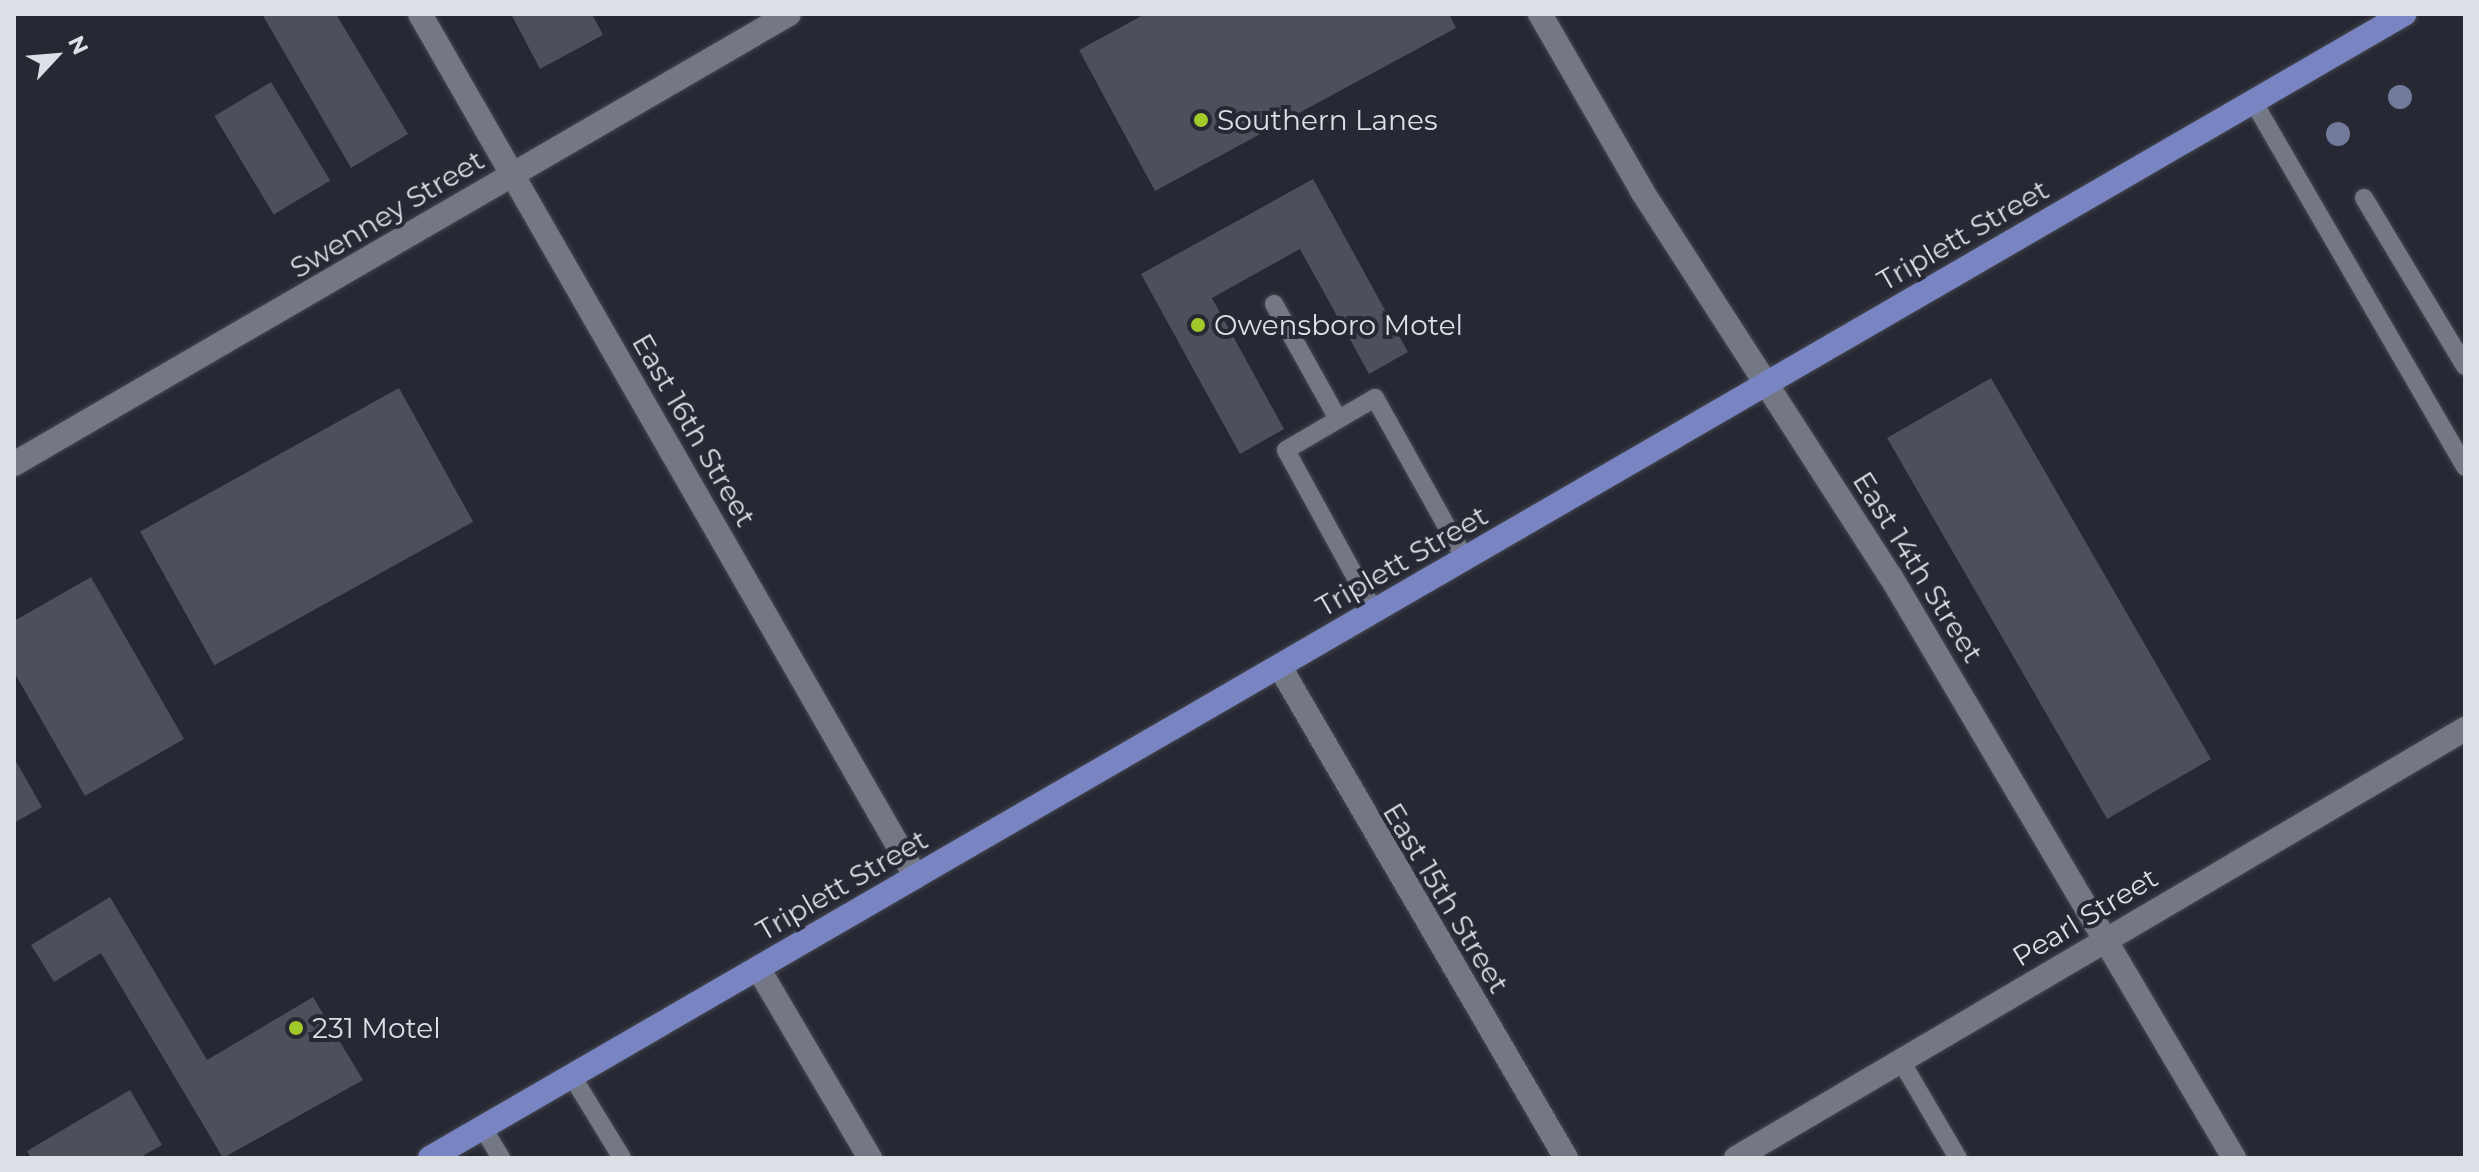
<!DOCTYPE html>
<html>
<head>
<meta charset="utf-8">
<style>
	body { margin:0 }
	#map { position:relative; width:2479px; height:1172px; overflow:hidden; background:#262833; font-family:Montserrat,sans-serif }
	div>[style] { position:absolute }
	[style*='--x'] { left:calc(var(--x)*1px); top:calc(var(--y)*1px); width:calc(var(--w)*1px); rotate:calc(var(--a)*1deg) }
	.building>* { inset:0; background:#4c505b; transform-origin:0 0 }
	.roads { filter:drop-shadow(0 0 2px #45474f) drop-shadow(0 0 2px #45474f) }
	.lane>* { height:18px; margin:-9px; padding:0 9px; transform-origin:9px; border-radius:9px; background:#747885 }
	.street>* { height:24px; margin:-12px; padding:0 12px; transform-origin:12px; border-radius:12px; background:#747885 }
	.primary>* { height:24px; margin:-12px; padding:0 12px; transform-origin:12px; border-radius:12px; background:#7885c2 }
	.trees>* { width:24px; height:24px; margin:-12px; border-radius:50%; background:#717a9b }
	.dots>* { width:22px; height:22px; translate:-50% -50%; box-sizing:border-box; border:4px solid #262833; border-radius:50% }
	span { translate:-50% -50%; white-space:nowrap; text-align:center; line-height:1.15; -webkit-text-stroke:8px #262833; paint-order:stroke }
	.poi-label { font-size:28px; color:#dddfe6 }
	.left { translate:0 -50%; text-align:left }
	.street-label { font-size:28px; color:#dddfe6 }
	.frame { position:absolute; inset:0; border:16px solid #dddfe6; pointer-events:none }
	.north { position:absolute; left:16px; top:16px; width:80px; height:80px; -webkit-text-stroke:6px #262833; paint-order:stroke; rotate:64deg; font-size:22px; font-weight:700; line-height:32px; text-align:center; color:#dddfe6 }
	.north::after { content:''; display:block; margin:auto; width:28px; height:36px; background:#dddfe6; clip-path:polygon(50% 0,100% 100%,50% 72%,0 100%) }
</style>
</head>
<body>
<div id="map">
	<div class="building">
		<div style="clip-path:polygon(262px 14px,336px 14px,408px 134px,351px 168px)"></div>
		<div style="clip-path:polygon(511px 14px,592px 14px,603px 35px,540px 69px)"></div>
		<div style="clip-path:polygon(1145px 14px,1449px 14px,1456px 28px,1155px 191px,1079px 50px)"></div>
		<div style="left:271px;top:82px;width:115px;height:66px;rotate:59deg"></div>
		<div style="clip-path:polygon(1313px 179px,1408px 352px,1369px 374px,1300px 249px,1212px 298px,1284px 429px,1240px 454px,1141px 274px)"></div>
		<div style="left:1991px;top:378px;width:440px;height:120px;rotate:60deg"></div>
		<div style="left:399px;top:388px;width:153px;height:296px;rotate:61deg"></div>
		<div style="clip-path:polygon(91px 577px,184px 739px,85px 796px,14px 672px,14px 621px)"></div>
		<div style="clip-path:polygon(14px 758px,42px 807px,14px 823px)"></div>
		<div style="clip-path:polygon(110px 897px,207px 1060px,313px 997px,363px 1080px,223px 1158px,101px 953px,54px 982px,31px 945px)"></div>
		<div style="clip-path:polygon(130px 1090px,162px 1145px,139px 1158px,31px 1158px,27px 1151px)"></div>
	</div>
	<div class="roads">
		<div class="lane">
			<div style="--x:2253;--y:101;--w:423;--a:59.9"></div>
			<div style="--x:2364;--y:198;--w:196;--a:59"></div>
			<div style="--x:1274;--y:304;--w:132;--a:60.9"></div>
			<div style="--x:1374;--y:611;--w:183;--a:-118.7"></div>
			<div style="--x:1286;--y:450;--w:103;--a:-30.3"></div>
			<div style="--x:1375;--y:398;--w:184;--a:60.8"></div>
			<div style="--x:1901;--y:1061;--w:113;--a:59.6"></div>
			<div style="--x:572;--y:1076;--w:96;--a:58.6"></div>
			<div style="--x:483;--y:1128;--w:35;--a:59"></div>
		</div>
		<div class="street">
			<div style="--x:420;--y:14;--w:995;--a:60.11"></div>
			<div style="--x:1540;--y:14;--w:204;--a:60"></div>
			<div style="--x:1642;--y:191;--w:459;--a:57.2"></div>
			<div style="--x:1891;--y:577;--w:675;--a:59.44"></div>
			<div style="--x:14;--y:464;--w:896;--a:-30.14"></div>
			<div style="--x:1280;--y:667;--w:568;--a:59.78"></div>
			<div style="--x:758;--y:968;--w:221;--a:59.5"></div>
			<div style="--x:1736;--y:1158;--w:846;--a:-30.48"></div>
		</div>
		<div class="primary">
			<div style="--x:430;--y:1158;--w:2282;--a:-30.09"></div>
		</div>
	</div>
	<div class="trees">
		<div style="left:2400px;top:97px"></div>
		<div style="left:2338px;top:134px"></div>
	</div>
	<div class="dots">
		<div style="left:1201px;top:120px;background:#a1c92a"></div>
		<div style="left:1198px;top:325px;background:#a1c92a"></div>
		<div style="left:296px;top:1028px;background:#a1c92a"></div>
	</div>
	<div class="poi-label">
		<span class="left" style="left:1217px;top:120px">Southern Lanes</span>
		<span class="left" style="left:1214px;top:325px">Owensboro Motel</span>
		<span class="left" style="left:312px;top:1028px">231 Motel</span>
	</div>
	<div class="street-label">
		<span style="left:387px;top:214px;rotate:-31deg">Swenney Street</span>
		<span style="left:1963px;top:235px;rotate:-30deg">Triplett Street</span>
		<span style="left:694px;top:430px;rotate:60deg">East 16th Street</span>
		<span style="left:1402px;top:561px;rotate:-30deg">Triplett Street</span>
		<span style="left:1918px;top:567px;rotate:58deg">East 14th Street</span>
		<span style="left:842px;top:885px;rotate:-30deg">Triplett Street</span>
		<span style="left:1446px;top:898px;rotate:59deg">East 15th Street</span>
		<span style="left:2085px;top:917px;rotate:-31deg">Pearl Street</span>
	</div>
	<div class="frame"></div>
	<div class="north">N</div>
</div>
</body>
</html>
